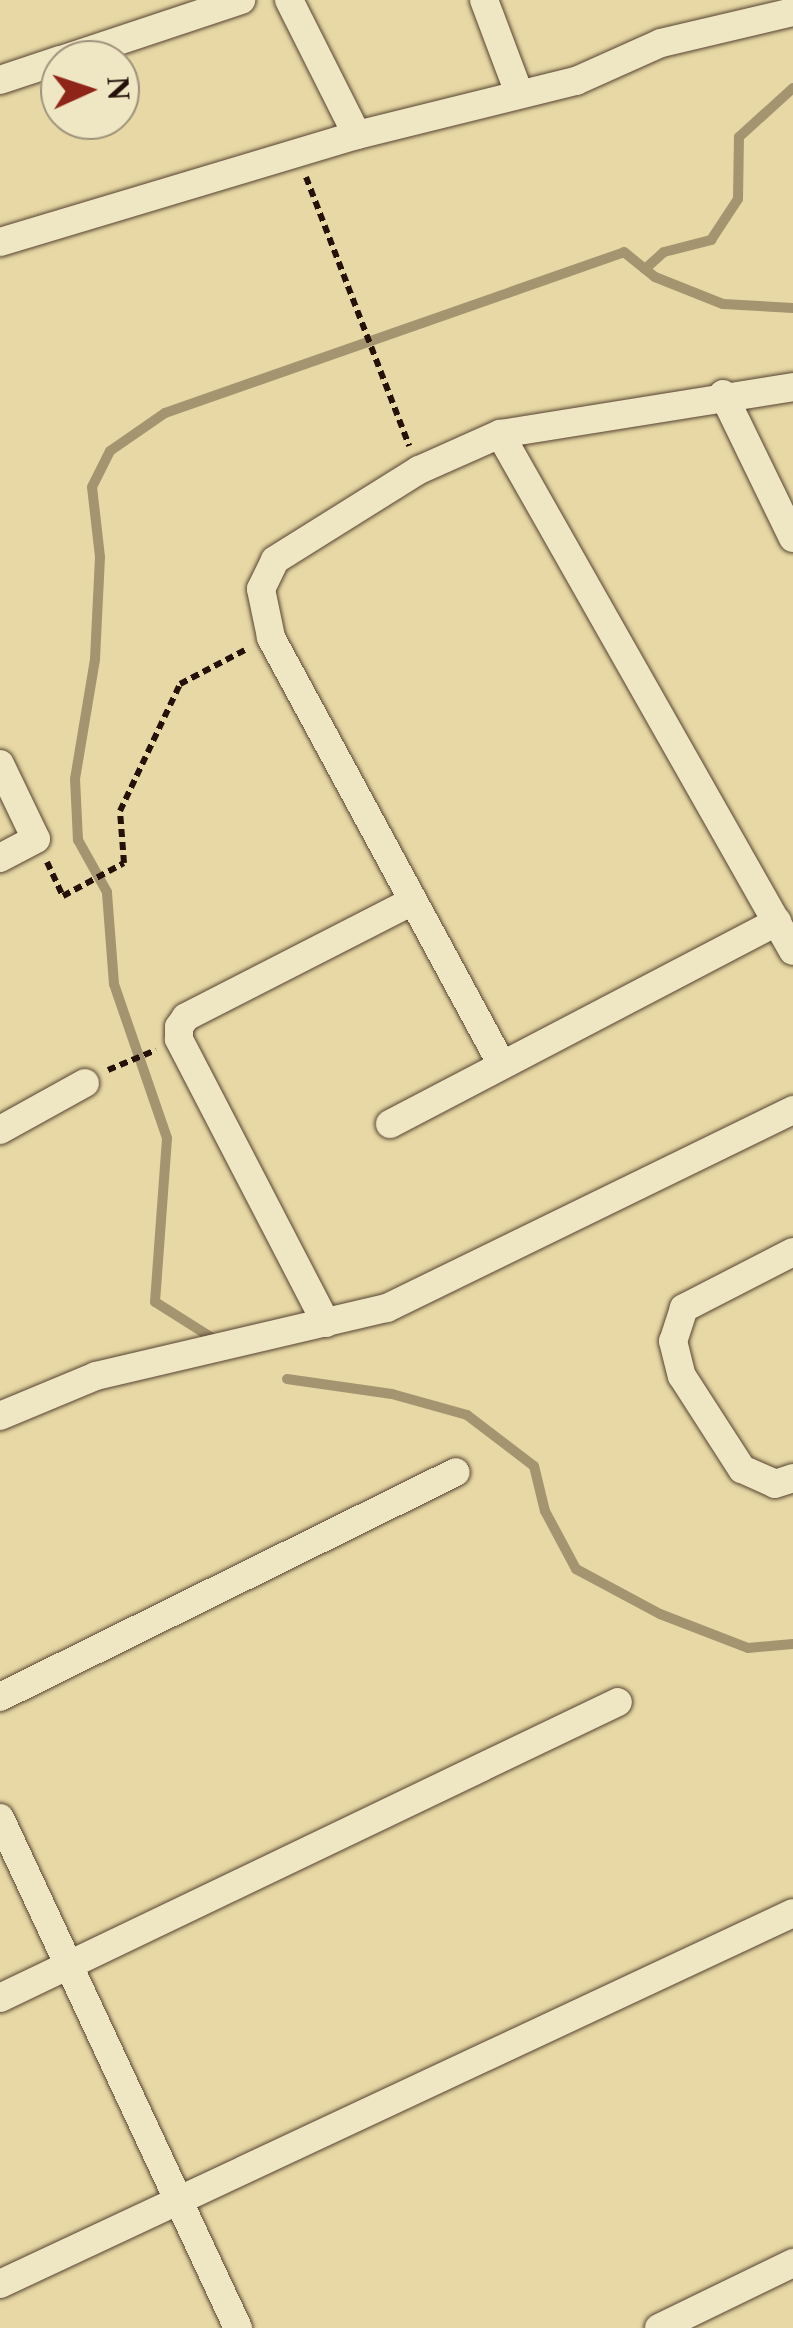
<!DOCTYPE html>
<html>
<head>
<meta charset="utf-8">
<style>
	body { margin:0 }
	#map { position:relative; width:793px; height:2328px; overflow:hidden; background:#e7d8a5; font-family:"Libre Caslon Text",serif }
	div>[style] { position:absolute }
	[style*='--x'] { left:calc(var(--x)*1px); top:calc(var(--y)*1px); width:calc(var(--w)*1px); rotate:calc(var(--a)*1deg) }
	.stream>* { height:10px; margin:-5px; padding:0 5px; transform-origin:5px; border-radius:5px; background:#a59470 }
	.path>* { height:6px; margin-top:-3px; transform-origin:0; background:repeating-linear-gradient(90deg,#25110a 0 8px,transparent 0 13px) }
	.roads { filter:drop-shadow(0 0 2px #564331) drop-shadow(0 0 2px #564331) }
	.street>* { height:28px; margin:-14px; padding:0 14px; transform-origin:14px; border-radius:14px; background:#efe6c4 }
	span { translate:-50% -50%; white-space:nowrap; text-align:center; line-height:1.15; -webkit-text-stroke:8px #efe6c4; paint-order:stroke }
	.north { position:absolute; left:40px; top:40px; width:100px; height:100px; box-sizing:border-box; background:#efe6c4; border:2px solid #9e917a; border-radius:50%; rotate:87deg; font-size:28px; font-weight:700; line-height:40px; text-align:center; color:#25110a }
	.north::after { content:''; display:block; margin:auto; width:35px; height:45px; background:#8f2418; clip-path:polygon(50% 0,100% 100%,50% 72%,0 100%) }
</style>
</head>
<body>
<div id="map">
	<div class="stream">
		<div style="--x:645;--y:269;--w:25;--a:-42"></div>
		<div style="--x:664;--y:252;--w:49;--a:-14.3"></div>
		<div style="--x:711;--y:240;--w:49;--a:-56.6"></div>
		<div style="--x:738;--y:199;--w:62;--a:-89.1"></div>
		<div style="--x:739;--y:137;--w:73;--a:-42.2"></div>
		<div style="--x:217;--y:1341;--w:73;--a:-147.8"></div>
		<div style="--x:155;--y:1302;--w:164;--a:-85.8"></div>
		<div style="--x:167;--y:1138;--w:163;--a:-109"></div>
		<div style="--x:114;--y:984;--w:92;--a:-94.4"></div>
		<div style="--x:107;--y:892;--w:60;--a:-119.1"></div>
		<div style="--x:78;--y:840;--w:61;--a:-92.8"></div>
		<div style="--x:75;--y:779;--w:122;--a:-80.5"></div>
		<div style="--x:95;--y:659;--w:102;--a:-87.2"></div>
		<div style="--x:100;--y:557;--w:70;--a:-96.5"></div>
		<div style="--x:92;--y:487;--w:40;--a:-63.4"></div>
		<div style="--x:110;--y:451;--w:67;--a:-34.6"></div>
		<div style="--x:165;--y:413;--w:486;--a:-19.3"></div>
		<div style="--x:624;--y:252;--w:40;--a:39"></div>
		<div style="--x:655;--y:277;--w:73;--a:21.7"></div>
		<div style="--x:723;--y:304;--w:70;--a:3.3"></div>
		<div style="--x:287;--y:1379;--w:106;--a:8.1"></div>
		<div style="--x:392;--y:1394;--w:78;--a:15.6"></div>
		<div style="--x:467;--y:1415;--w:84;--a:37.3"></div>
		<div style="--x:534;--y:1466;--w:46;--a:76.3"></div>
		<div style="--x:545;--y:1511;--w:66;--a:61.9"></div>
		<div style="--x:576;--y:1569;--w:95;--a:28.2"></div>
		<div style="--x:660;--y:1614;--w:94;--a:21.1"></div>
		<div style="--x:748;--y:1648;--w:45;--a:-5.1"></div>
	</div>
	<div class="path">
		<div style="--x:306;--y:177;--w:288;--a:69"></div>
		<div style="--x:47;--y:862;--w:38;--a:65"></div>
		<div style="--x:63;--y:896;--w:69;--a:-28.4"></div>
		<div style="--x:124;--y:863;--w:52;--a:-94.4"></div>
		<div style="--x:120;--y:811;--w:140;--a:-64.7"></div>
		<div style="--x:180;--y:684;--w:73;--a:-27.6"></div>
		<div style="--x:108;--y:1070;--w:52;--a:-22.6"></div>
	</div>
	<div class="roads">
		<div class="street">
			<div style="--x:289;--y:0;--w:151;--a:63.3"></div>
			<div style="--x:484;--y:0;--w:99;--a:69.4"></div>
			<div style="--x:61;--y:60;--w:190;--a:-18.4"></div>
			<div style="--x:0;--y:80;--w:63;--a:-18.4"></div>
			<div style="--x:0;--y:242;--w:373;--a:-16.7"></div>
			<div style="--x:357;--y:135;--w:226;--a:-13.9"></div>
			<div style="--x:576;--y:81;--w:93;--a:-24.1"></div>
			<div style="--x:661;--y:43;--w:136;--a:-13.2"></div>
			<div style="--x:723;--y:394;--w:160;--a:64.1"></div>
			<div style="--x:500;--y:434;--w:594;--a:60.46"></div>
			<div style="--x:0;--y:764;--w:83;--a:64.4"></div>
			<div style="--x:36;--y:839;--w:41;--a:152.2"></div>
			<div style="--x:502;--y:1065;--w:486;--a:-118.4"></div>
			<div style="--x:271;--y:637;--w:49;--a:-101.8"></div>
			<div style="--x:261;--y:589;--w:32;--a:-64"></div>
			<div style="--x:275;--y:560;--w:170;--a:-32"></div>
			<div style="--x:419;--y:470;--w:89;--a:-24"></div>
			<div style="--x:500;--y:434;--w:297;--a:-9.1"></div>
			<div style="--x:390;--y:1124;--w:437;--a:-27.6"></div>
			<div style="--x:0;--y:1130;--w:97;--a:-28.9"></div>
			<div style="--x:793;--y:1252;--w:123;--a:152.8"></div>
			<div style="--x:684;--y:1308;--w:35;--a:108"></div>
			<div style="--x:673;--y:1341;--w:36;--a:76"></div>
			<div style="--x:682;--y:1376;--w:111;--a:57.2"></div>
			<div style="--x:742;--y:1469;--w:36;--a:24"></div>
			<div style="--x:775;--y:1484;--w:19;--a:-18"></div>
			<div style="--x:326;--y:1323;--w:320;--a:-117.4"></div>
			<div style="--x:179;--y:1039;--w:12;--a:-90"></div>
			<div style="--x:179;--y:1027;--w:12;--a:-55"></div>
			<div style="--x:186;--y:1017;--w:255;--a:-27.1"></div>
			<div style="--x:0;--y:1416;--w:104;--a:-22.6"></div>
			<div style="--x:96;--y:1376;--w:299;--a:-13.2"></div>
			<div style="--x:387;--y:1308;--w:452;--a:-26"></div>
			<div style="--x:0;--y:1697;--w:508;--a:-26.26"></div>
			<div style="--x:0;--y:1818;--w:563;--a:64.98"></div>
			<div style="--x:0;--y:1998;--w:685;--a:-25.59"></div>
			<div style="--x:0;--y:2284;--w:875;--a:-25.07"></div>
			<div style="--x:659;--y:2328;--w:149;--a:-25.9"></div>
		</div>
	</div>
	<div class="north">N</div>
</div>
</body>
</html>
